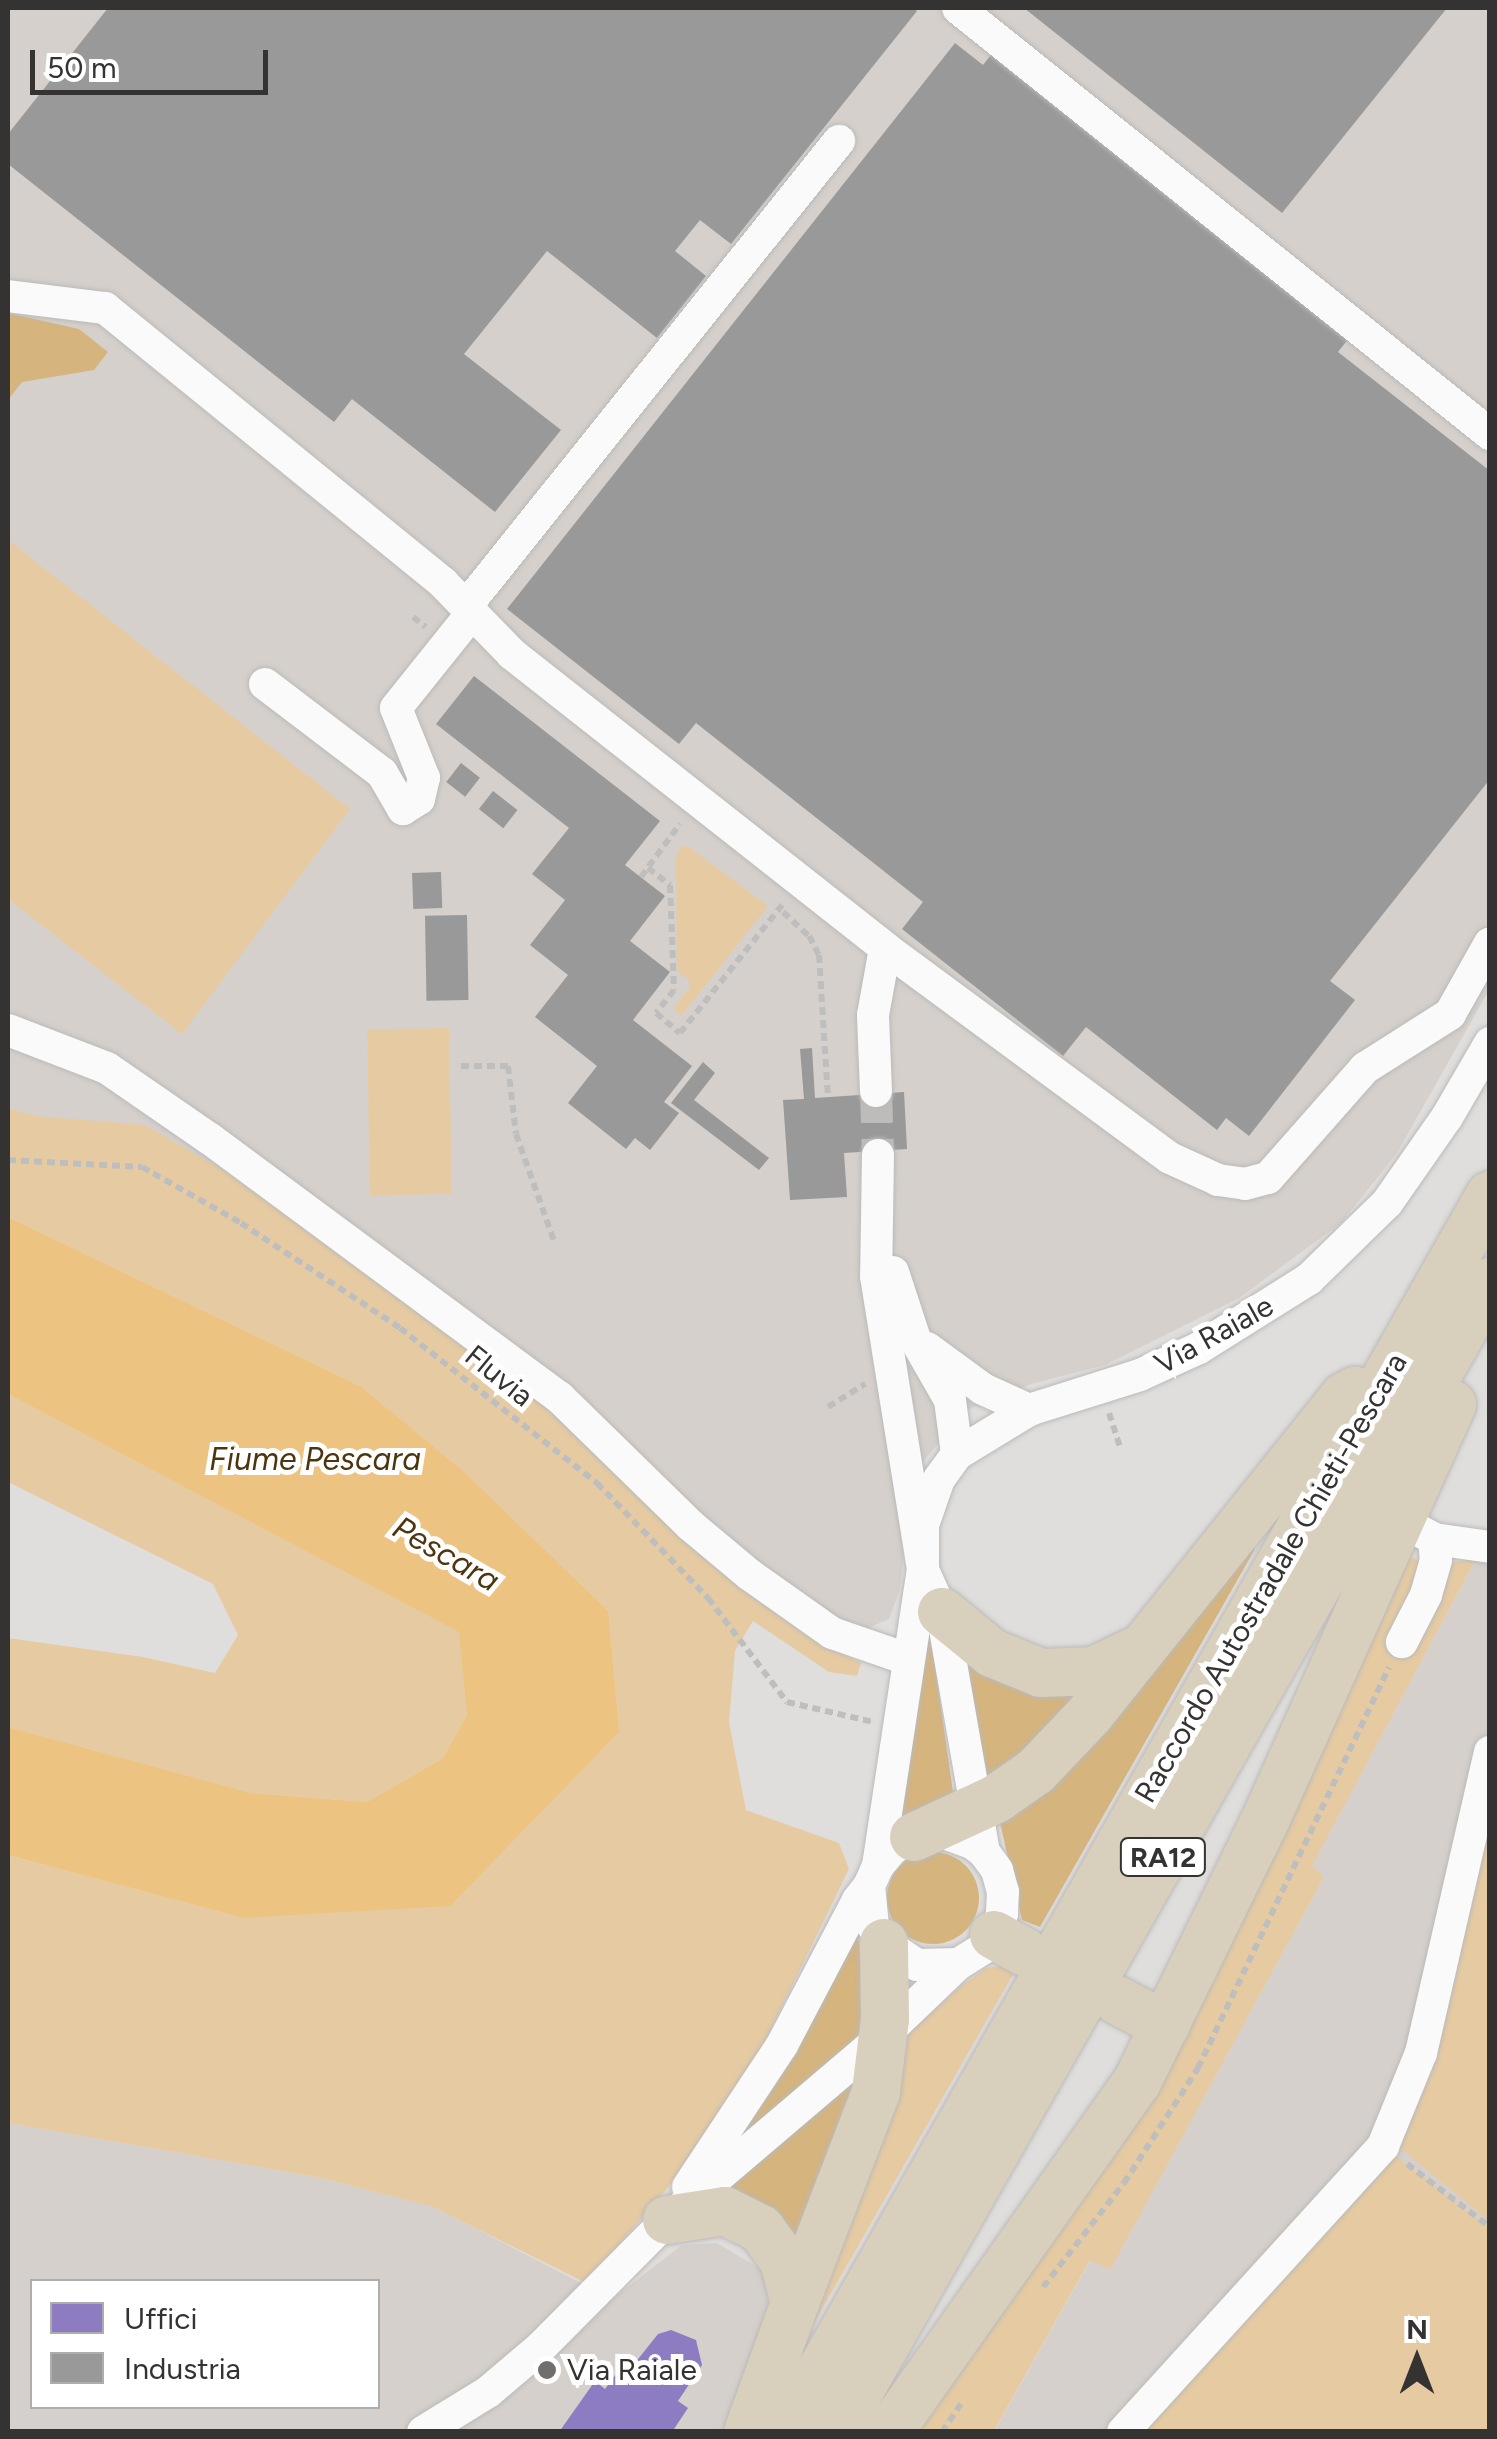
<!DOCTYPE html>
<html>
<head>
<meta charset="utf-8">
<style>
	body { margin:0 }
	#map { position:relative; width:1497px; height:2439px; overflow:hidden; background:#e0dedc; font-family:Figtree,sans-serif }
	div>[style] { position:absolute }
	[style*='--x'] { left:calc(var(--x)*1px); top:calc(var(--y)*1px); width:calc(var(--w)*1px); rotate:calc(var(--a)*1deg) }
	.built>* { inset:0; background:#d5d0cb }
	.green>* { inset:0; background:#e6cba2; transform-origin:0 0 }
	.forest>* { inset:0; background:#d5b47e }
	.round { border-radius:50% }
	.water>* { inset:0; background:#edc381 }
	.offices>* { inset:0; background:#8e7cc3 }
	.industry>* { inset:0; background:#999; transform-origin:0 0 }
	.minor-tunnel>* { height:32px; margin-top:-16px; transform-origin:0; background:repeating-linear-gradient(90deg,#bebcba 0 32px,transparent 0 48px) }
	.path>* { height:6px; margin-top:-3px; transform-origin:0; background:repeating-linear-gradient(90deg,#bfbebe 0 8px,transparent 0 13px) }
	.roads { filter:drop-shadow(0 0 2px #bbbab9) drop-shadow(0 0 2px #bbbab9) }
	.minor>* { height:32px; margin:-16px; padding:0 16px; transform-origin:16px; border-radius:16px; background:#fafafa }
	.highway>* { height:48px; margin:-24px; padding:0 24px; transform-origin:24px; border-radius:24px; background:#d8cfbc }
	.dots>* { width:28px; height:28px; translate:-50% -50%; box-sizing:border-box; border:5px solid #fff; border-radius:50% }
	span { translate:-50% -50%; white-space:nowrap; text-align:center; line-height:1.15; -webkit-text-stroke:10px #fff; paint-order:stroke }
	.shield-label span { padding:2px 8px; background:#fff; border:2px solid; border-radius:8px; -webkit-text-stroke-width:0 }
	.shield-label { font-size:28px; color:#343332; font-weight:700 }
	.street-label { font-size:30px; color:#343332 }
	.poi-label { font-size:30px; color:#343332 }
	.left { translate:0 -50%; text-align:left }
	.water-label { font-size:32px; color:#4d350e; font-style:italic }
	.frame { position:absolute; inset:0; border:10px solid #343332; pointer-events:none }
	.legend { position:absolute; left:30px; top:2279px; width:350px; height:130px; box-sizing:border-box; background:#fff; border:2px solid #aeadad; margin:0; padding:12px 18px; list-style:none; font-size:30px; color:#343332 }
	.legend li { display:flex; align-items:center; gap:20px; height:50px }
	.legend b { width:50px; border:2px solid #aeadad }
	.north { position:absolute; left:1367px; top:2309px; width:100px; height:100px; -webkit-text-stroke:8px #fff; paint-order:stroke; rotate:0deg; font-size:28px; font-weight:700; line-height:40px; text-align:center; color:#343332 }
	.north::after { content:''; display:block; margin:auto; width:35px; height:45px; background:#343332; clip-path:polygon(50% 0,100% 100%,50% 72%,0 100%) }
	.scale { position:absolute; left:30px; top:50px; width:238px; height:45px; box-sizing:border-box; border:5px solid #343332; border-top:0; padding-left:12px; font-size:30px; line-height:35px; white-space:nowrap; color:#343332; -webkit-text-stroke:8px #fff; paint-order:stroke }
</style>
</head>
<body>
<div id="map">
	<div class="built">
		<div style="clip-path:polygon(8px 8px,1489px 8px,1489px 990px,1397px 1153px,1341px 1223px,1239px 1298px,1105px 1365px,1031px 1384px,967px 1410px,904px 1484px,907px 1527px,900px 1589px,889px 1619px,856px 1633px,35px 1116px,8px 1108px)"></div>
		<div style="clip-path:polygon(1489px 1535px,1489px 2431px,994px 2432px,1091px 2259px,1110px 2269px,1324px 1877px,1311px 1867px)"></div>
		<div style="clip-path:polygon(evenodd,8px 2123px,316px 2177px,432px 2206px,612px 2299px,682px 2245px,717px 2243px,764px 2271px,769px 2309px,726px 2431px,8px 2431px,8px 2123px,32px 2282px,378px 2282px,378px 2406px,32px 2406px,32px 2282px)"></div>
	</div>
	<div class="green">
		<div style="clip-path:polygon(8px 540px,350px 809px,182px 1034px,8px 899px)"></div>
		<div style="clip-path:polygon(681px 846px,689px 847px,768px 906px,681px 1016px,674px 1008px,690px 987px,689px 980px,677px 971px,676px 858px)"></div>
		<div style="left:449px;top:1028px;width:166px;height:82px;rotate:89deg"></div>
		<div style="clip-path:polygon(8px 1108px,36px 1116px,145px 1125px,275px 1200px,528px 1387px,837px 1651px,861px 1663px,857px 1676px,829px 1672px,753px 1621px,735px 1651px,729px 1722px,746px 1810px,839px 1843px,849px 1869px,751px 2070px,688px 2164px,586px 2283px,431px 2206px,316px 2177px,8px 2123px,8px 1855px,243px 1918px,619px 1731px,360px 1386px,8px 1217px)"></div>
		<div style="clip-path:polygon(8px 1394px,460px 1632px,467px 1715px,443px 1758px,367px 1802px,252px 1793px,8px 1727px,8px 1638px,143px 1657px,215px 1673px,238px 1635px,213px 1584px,8px 1482px)"></div>
		<div style="clip-path:polygon(1400px 1558px,1414px 1558px,1425px 1566px,1476px 1559px,1312px 1866px,1324px 1877px,1110px 2270px,1090px 2260px,994px 2431px,910px 2432px,1155px 2091px,1215px 1979px)"></div>
		<div style="clip-path:polygon(1490px 1800px,1489px 2221px,1400px 2148px)"></div>
		<div style="clip-path:polygon(1002px 1966px,1015px 1971px,785px 2374px,896px 2044px,961px 1986px,986px 1968px)"></div>
		<div style="clip-path:polygon(1383px 2146px,1489px 2227px,1489px 2431px,1123px 2432px)"></div>
	</div>
	<div class="forest">
		<div style="clip-path:polygon(8px 313px,79px 329px,108px 352px,94px 370px,22px 382px,8px 400px)"></div>
		<div style="clip-path:polygon(1246px 1546px,1255px 1549px,1040px 1927px,1022px 1920px,999px 1818px)"></div>
		<div style="clip-path:polygon(929px 1623px,954px 1799px,892px 1825px)"></div>
		<div style="clip-path:polygon(959px 1646px,1104px 1681px,988px 1789px)"></div>
		<div class="round" style="left:887px;top:1852px;width:92px;height:92px"></div>
		<div style="clip-path:polygon(857px 1921px,866px 2029px,731px 2149px)"></div>
		<div style="clip-path:polygon(868px 2066px,798px 2260px,713px 2198px)"></div>
	</div>
	<div class="water">
		<div style="clip-path:polygon(8px 1217px,360px 1386px,464px 1472px,608px 1611px,619px 1732px,450px 1906px,243px 1918px,8px 1855px,8px 1727px,252px 1793px,367px 1802px,443px 1758px,467px 1715px,459px 1632px,8px 1394px)"></div>
	</div>
	<div class="offices">
		<div style="clip-path:polygon(671px 2330px,696px 2340px,702px 2365px,678px 2401px,688px 2408px,672px 2432px,559px 2432px,595px 2381px,605px 2389px,624px 2363px,631px 2368px,658px 2334px)"></div>
	</div>
	<div class="industry">
		<div style="clip-path:polygon(108px 8px,913px 8px,917px 11px,731px 244px,700px 220px,675px 251px,706px 276px,657px 338px,547px 251px,464px 354px,561px 430px,495px 512px,352px 399px,334px 422px,8px 164px,8px 134px)"></div>
		<div style="clip-path:polygon(1024px 8px,1447px 8px,1282px 213px)"></div>
		<div style="clip-path:polygon(955px 43px,983px 65px,994px 51px,1353px 333px,1338px 352px,1490px 471px,1490px 779px,1330px 981px,1355px 1000px,1249px 1136px,1226px 1118px,1217px 1130px,1086px 1027px,1063px 1056px,902px 929px,923px 902px,696px 723px,679px 744px,507px 609px)"></div>
		<div style="clip-path:polygon(474px 676px,660px 821px,625px 865px,665px 896px,630px 941px,670px 972px,633px 1020px,692px 1066px,664px 1102px,679px 1113px,650px 1150px,635px 1138px,626px 1149px,568px 1103px,597px 1066px,535px 1017px,568px 975px,530px 945px,565px 900px,532px 874px,569px 828px,436px 724px)"></div>
		<div style="left:461px;top:763px;width:24px;height:24px;rotate:38deg"></div>
		<div style="left:493px;top:791px;width:31px;height:23px;rotate:38deg"></div>
		<div style="left:441px;top:872px;width:36px;height:29px;rotate:88deg"></div>
		<div style="left:467px;top:915px;width:85px;height:42px;rotate:89deg"></div>
		<div style="clip-path:polygon(812px 1048px,815px 1098px,904px 1092px,907px 1149px,844px 1153px,847px 1197px,790px 1200px,783px 1100px,804px 1099px,800px 1049px)"></div>
		<div style="clip-path:polygon(703px 1062px,715px 1073px,694px 1100px,769px 1158px,759px 1170px,671px 1103px)"></div>
	</div>
	<div class="minor-tunnel">
		<div style="--x:876;--y:1091;--w:64;--a:88.2"></div>
	</div>
	<div class="path">
		<div style="--x:413;--y:617;--w:16;--a:38"></div>
		<div style="--x:648;--y:868;--w:28;--a:38"></div>
		<div style="--x:670;--y:885;--w:105;--a:87.8"></div>
		<div style="--x:674;--y:990;--w:29;--a:128"></div>
		<div style="--x:656;--y:1013;--w:31;--a:40"></div>
		<div style="--x:680;--y:1033;--w:164;--a:-51.4"></div>
		<div style="--x:641;--y:877;--w:66;--a:-53.7"></div>
		<div style="--x:783;--y:912;--w:35;--a:43"></div>
		<div style="--x:809;--y:936;--w:21;--a:62"></div>
		<div style="--x:819;--y:955;--w:142;--a:86.4"></div>
		<div style="--x:461;--y:1066;--w:47;--a:0"></div>
		<div style="--x:508;--y:1066;--w:68;--a:83.3"></div>
		<div style="--x:516;--y:1134;--w:114;--a:70.4"></div>
		<div style="--x:8;--y:1160;--w:134;--a:3"></div>
		<div style="--x:142;--y:1167;--w:114;--a:29.5"></div>
		<div style="--x:241;--y:1223;--w:191;--a:33.4"></div>
		<div style="--x:400;--y:1328;--w:251;--a:38.2"></div>
		<div style="--x:597;--y:1483;--w:160;--a:46"></div>
		<div style="--x:708;--y:1598;--w:131;--a:52.8"></div>
		<div style="--x:787;--y:1702;--w:88;--a:13.1"></div>
		<div style="--x:828;--y:1407;--w:44;--a:-31.9"></div>
		<div style="--x:1109;--y:1413;--w:39;--a:72"></div>
		<div style="--x:1407;--y:2164;--w:104;--a:37.2"></div>
		<div style="--x:1043;--y:2287;--w:132;--a:-52.1"></div>
		<div style="--x:1124;--y:2183;--w:137;--a:-57.2"></div>
		<div style="--x:1198;--y:2068;--w:444;--a:-64.5"></div>
		<div style="--x:942;--y:2432;--w:34;--a:-56"></div>
	</div>
	<div class="roads">
		<div class="minor">
			<div style="--x:958;--y:8;--w:682;--a:38.69"></div>
			<div style="--x:8;--y:296;--w:98;--a:7.1"></div>
			<div style="--x:105;--y:308;--w:436;--a:39.1"></div>
			<div style="--x:443;--y:583;--w:99;--a:45.8"></div>
			<div style="--x:512;--y:654;--w:475;--a:38.2"></div>
			<div style="--x:885;--y:948;--w:354;--a:36.4"></div>
			<div style="--x:1170;--y:1158;--w:53;--a:24.6"></div>
			<div style="--x:1218;--y:1180;--w:27;--a:8"></div>
			<div style="--x:1245;--y:1184;--w:24;--a:-15"></div>
			<div style="--x:1268;--y:1178;--w:147;--a:-48.6"></div>
			<div style="--x:1365;--y:1068;--w:101;--a:-32.4"></div>
			<div style="--x:1450;--y:1014;--w:81;--a:-60.6"></div>
			<div style="--x:467;--y:605;--w:595;--a:-51.28"></div>
			<div style="--x:265;--y:684;--w:147;--a:37.3"></div>
			<div style="--x:382;--y:773;--w:42;--a:59.7"></div>
			<div style="--x:403;--y:809;--w:19;--a:-32"></div>
			<div style="--x:419;--y:799;--w:22;--a:-77"></div>
			<div style="--x:424;--y:778;--w:75;--a:-111.8"></div>
			<div style="--x:396;--y:708;--w:123;--a:-51.3"></div>
			<div style="--x:8;--y:1030;--w:106;--a:21"></div>
			<div style="--x:107;--y:1068;--w:125;--a:34.6"></div>
			<div style="--x:210;--y:1139;--w:434;--a:36.5"></div>
			<div style="--x:559;--y:1397;--w:183;--a:44.3"></div>
			<div style="--x:690;--y:1525;--w:78;--a:39.8"></div>
			<div style="--x:750;--y:1575;--w:100;--a:35.3"></div>
			<div style="--x:832;--y:1633;--w:79;--a:19.1"></div>
			<div style="--x:876;--y:1091;--w:76;--a:-92.3"></div>
			<div style="--x:873;--y:1015;--w:68;--a:-79.8"></div>
			<div style="--x:878;--y:1155;--w:121;--a:90.9"></div>
			<div style="--x:876;--y:1276;--w:298;--a:80.9"></div>
			<div style="--x:923;--y:1570;--w:46;--a:65.7"></div>
			<div style="--x:942;--y:1612;--w:244;--a:80.1"></div>
			<div style="--x:984;--y:1852;--w:22;--a:54"></div>
			<div style="--x:997;--y:1870;--w:23;--a:75"></div>
			<div style="--x:1003;--y:1892;--w:22;--a:93"></div>
			<div style="--x:1002;--y:1914;--w:22;--a:111"></div>
			<div style="--x:994;--y:1935;--w:16;--a:128"></div>
			<div style="--x:984;--y:1948;--w:31;--a:148"></div>
			<div style="--x:958;--y:1964;--w:41;--a:178.6"></div>
			<div style="--x:917;--y:1965;--w:40;--a:-146"></div>
			<div style="--x:884;--y:1943;--w:20;--a:-123"></div>
			<div style="--x:873;--y:1926;--w:40;--a:-95.7"></div>
			<div style="--x:869;--y:1886;--w:22;--a:-66"></div>
			<div style="--x:878;--y:1866;--w:23;--a:-50"></div>
			<div style="--x:893;--y:1848;--w:24;--a:-28"></div>
			<div style="--x:914;--y:1837;--w:30;--a:-8"></div>
			<div style="--x:944;--y:1833;--w:30;--a:20"></div>
			<div style="--x:972;--y:1843;--w:15;--a:37"></div>
			<div style="--x:893;--y:1272;--w:71;--a:71.8"></div>
			<div style="--x:915;--y:1339;--w:70;--a:60.2"></div>
			<div style="--x:950;--y:1400;--w:54;--a:82.6"></div>
			<div style="--x:927;--y:1348;--w:69;--a:36.2"></div>
			<div style="--x:983;--y:1389;--w:51;--a:24.5"></div>
			<div style="--x:1399;--y:1520;--w:40;--a:28"></div>
			<div style="--x:1434;--y:1539;--w:21;--a:85"></div>
			<div style="--x:1436;--y:1560;--w:36;--a:106"></div>
			<div style="--x:1426;--y:1595;--w:53;--a:117.1"></div>
			<div style="--x:1434;--y:1539;--w:57;--a:8.1"></div>
			<div style="--x:878;--y:1866;--w:299;--a:-81.4"></div>
			<div style="--x:923;--y:1570;--w:45;--a:-90"></div>
			<div style="--x:923;--y:1525;--w:49;--a:-70.8"></div>
			<div style="--x:939;--y:1479;--w:31;--a:-54"></div>
			<div style="--x:957;--y:1454;--w:84;--a:-31.4"></div>
			<div style="--x:1029;--y:1410;--w:116;--a:-17.5"></div>
			<div style="--x:1140;--y:1375;--w:65;--a:-24.6"></div>
			<div style="--x:1199;--y:1348;--w:130;--a:-32.1"></div>
			<div style="--x:1309;--y:1279;--w:109;--a:-44.3"></div>
			<div style="--x:1387;--y:1203;--w:105;--a:-55.1"></div>
			<div style="--x:1447;--y:1117;--w:86;--a:-59.8"></div>
			<div style="--x:688;--y:2187;--w:170;--a:-56.5"></div>
			<div style="--x:782;--y:2045;--w:164;--a:-62.3"></div>
			<div style="--x:858;--y:1900;--w:18;--a:-52"></div>
			<div style="--x:423;--y:2432;--w:76;--a:-31.6"></div>
			<div style="--x:488;--y:2392;--w:70;--a:-40.3"></div>
			<div style="--x:541;--y:2347;--w:179;--a:-45.2"></div>
			<div style="--x:667;--y:2220;--w:285;--a:-40.4"></div>
			<div style="--x:884;--y:2035;--w:103;--a:-43.8"></div>
			<div style="--x:1123;--y:2432;--w:387;--a:-47.7"></div>
			<div style="--x:1383;--y:2146;--w:100;--a:-67.8"></div>
			<div style="--x:1421;--y:2053;--w:309;--a:-77.1"></div>
		</div>
		<div class="highway">
			<div style="--x:942;--y:1612;--w:65;--a:39.4"></div>
			<div style="--x:992;--y:1653;--w:53;--a:22.2"></div>
			<div style="--x:1041;--y:1673;--w:53;--a:-2.2"></div>
			<div style="--x:1094;--y:1671;--w:51;--a:-25.6"></div>
			<div style="--x:914;--y:1837;--w:90;--a:-24.9"></div>
			<div style="--x:996;--y:1799;--w:49;--a:-35"></div>
			<div style="--x:1036;--y:1771;--w:79;--a:-46.5"></div>
			<div style="--x:1090;--y:1714;--w:406;--a:-51.3"></div>
			<div style="--x:1344;--y:1397;--w:13;--a:-29"></div>
			<div style="--x:994;--y:1935;--w:35;--a:29"></div>
			<div style="--x:1117;--y:2000;--w:55;--a:28"></div>
			<div style="--x:667;--y:2220;--w:59;--a:-8.8"></div>
			<div style="--x:725;--y:2211;--w:40;--a:26.6"></div>
			<div style="--x:761;--y:2229;--w:39;--a:54"></div>
			<div style="--x:784;--y:2261;--w:43;--a:75.3"></div>
			<div style="--x:795;--y:2303;--w:137;--a:110"></div>
			<div style="--x:795;--y:2303;--w:226;--a:-69"></div>
			<div style="--x:876;--y:2092;--w:74;--a:-83"></div>
			<div style="--x:885;--y:2019;--w:76;--a:-90.8"></div>
			<div style="--x:786;--y:2432;--w:1423;--a:-60.35"></div>
			<div style="--x:836;--y:2432;--w:1323;--a:-60.37"></div>
			<div style="--x:889;--y:2432;--w:429;--a:-54.7"></div>
			<div style="--x:1137;--y:2082;--w:288;--a:-63.9"></div>
			<div style="--x:1264;--y:1823;--w:459;--a:-65.8"></div>
		</div>
	</div>
	<div class="dots">
		<div style="left:547px;top:2370px;background:#706f6e"></div>
	</div>
	<div class="shield-label">
		<span style="left:1163px;top:1857px">RA12</span>
	</div>
	<div class="street-label">
		<span style="left:1214px;top:1335px;rotate:-29deg">Via Raiale</span>
		<span style="left:499px;top:1376px;rotate:39deg">Fluvia</span>
		<span style="left:1271px;top:1578px;rotate:-60deg">Raccordo Autostradale Chieti-Pescara</span>
	</div>
	<div class="poi-label">
		<span class="left" style="left:567px;top:2370px">Via Raiale</span>
	</div>
	<div class="water-label">
		<span style="left:315px;top:1459px">Fiume Pescara</span>
		<span style="left:446px;top:1554px;rotate:30deg">Pescara</span>
	</div>
	<div class="frame"></div>
	<ul class="legend">
	<li><b style="height:28px;background:#8e7cc3"></b>Uffici</li>
	<li><b style="height:28px;background:#999"></b>Industria</li>
	</ul>
	<div class="north">N</div>
	<div class="scale">50 m</div>
</div>
</body>
</html>
